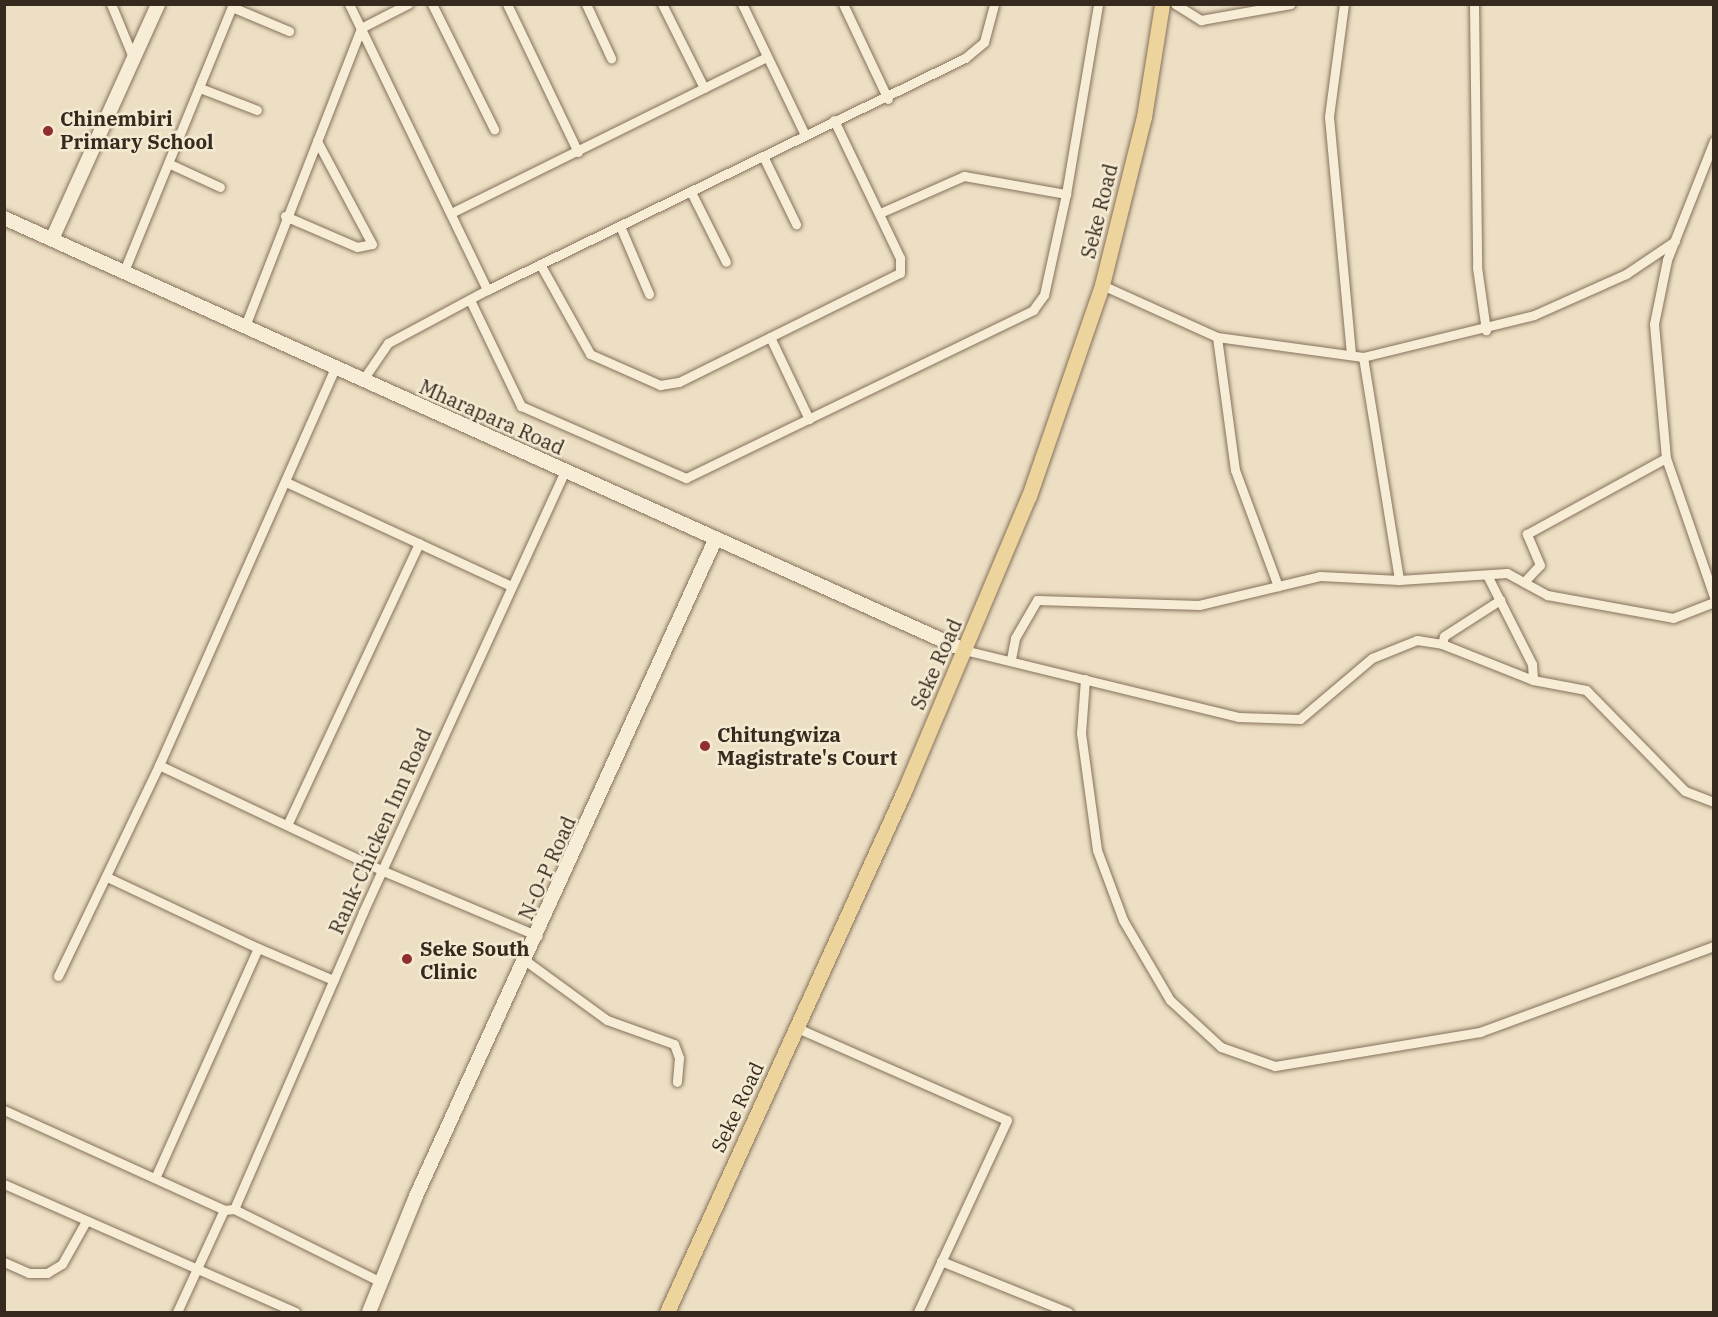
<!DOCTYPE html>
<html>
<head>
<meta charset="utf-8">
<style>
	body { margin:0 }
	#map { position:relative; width:1718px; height:1317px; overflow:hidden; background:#ecdfc3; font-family:"IBM Plex Serif",serif }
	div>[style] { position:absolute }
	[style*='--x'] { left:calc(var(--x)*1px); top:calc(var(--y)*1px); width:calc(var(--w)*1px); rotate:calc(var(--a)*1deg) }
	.roads { filter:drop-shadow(0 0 2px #85715b) drop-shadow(0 0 2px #85715b) }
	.street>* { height:9px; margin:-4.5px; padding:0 4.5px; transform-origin:4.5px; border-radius:4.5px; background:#f7edd6 }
	.secondary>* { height:14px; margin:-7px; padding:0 7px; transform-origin:7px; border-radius:7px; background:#f7edd6 }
	.primary>* { height:15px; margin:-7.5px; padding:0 7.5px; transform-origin:7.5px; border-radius:7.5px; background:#edd39c }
	.dots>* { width:16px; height:16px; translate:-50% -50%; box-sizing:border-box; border:3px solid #f4ead2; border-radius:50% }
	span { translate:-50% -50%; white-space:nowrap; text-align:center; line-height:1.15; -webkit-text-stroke:5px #f4ead2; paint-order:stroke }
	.poi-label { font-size:20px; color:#36291e; font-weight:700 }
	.left { translate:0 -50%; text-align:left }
	.street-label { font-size:20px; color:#36291e }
	.frame { position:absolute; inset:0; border:6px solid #36291e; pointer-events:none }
</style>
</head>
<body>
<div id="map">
	<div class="roads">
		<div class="street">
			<div style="--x:111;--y:4;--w:57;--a:67.5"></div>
			<div style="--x:349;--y:4;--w:318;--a:64.2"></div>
			<div style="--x:432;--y:4;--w:140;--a:63.6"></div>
			<div style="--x:507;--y:4;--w:164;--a:64.4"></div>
			<div style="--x:586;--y:4;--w:60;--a:65.2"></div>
			<div style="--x:662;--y:4;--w:94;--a:63.4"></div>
			<div style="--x:742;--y:4;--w:145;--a:64.3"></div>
			<div style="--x:843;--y:4;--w:105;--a:64.7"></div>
			<div style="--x:1175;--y:4;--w:31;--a:32"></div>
			<div style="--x:1201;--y:20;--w:91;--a:-10.1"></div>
			<div style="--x:1344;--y:4;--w:114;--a:97.6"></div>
			<div style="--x:1329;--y:117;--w:236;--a:84.7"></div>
			<div style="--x:1474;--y:4;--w:263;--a:89.3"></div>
			<div style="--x:1477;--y:267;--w:64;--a:81.9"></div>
			<div style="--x:232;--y:7;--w:62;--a:22.8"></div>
			<div style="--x:200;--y:88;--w:61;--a:21.1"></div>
			<div style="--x:1714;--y:141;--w:128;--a:111.6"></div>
			<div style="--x:1667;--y:260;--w:65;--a:101.5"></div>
			<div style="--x:1654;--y:324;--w:135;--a:84.9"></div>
			<div style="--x:1666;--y:458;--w:147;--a:70.9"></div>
			<div style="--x:763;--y:156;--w:76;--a:64.1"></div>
			<div style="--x:170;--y:164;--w:55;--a:24.7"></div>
			<div style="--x:691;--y:192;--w:78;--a:63.4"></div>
			<div style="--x:451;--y:213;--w:352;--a:-26.3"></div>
			<div style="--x:880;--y:213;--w:92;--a:-23.8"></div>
			<div style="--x:964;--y:176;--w:104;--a:10"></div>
			<div style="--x:285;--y:216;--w:78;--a:23.3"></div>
			<div style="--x:357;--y:247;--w:15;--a:-11"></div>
			<div style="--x:372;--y:244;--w:117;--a:-118.1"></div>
			<div style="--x:620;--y:226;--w:74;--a:66.9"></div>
			<div style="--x:540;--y:264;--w:103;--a:60.9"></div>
			<div style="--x:590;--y:354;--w:77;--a:23.9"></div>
			<div style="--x:660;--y:385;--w:19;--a:-9"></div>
			<div style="--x:679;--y:382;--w:246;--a:-26.3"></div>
			<div style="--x:900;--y:273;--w:15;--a:-90"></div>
			<div style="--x:900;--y:258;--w:153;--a:-115.6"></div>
			<div style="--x:124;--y:271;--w:288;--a:-67.8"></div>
			<div style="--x:1102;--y:285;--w:126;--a:24.3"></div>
			<div style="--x:1217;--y:337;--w:147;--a:7.8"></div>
			<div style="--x:1363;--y:357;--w:176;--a:-13.8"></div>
			<div style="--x:1534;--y:315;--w:101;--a:-24"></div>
			<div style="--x:1626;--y:274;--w:59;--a:-34"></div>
			<div style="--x:470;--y:300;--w:118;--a:64.3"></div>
			<div style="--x:521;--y:406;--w:180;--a:23.6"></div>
			<div style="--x:686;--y:478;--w:386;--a:-25.8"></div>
			<div style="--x:1033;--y:310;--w:19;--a:-54"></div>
			<div style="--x:1044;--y:295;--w:103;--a:-77.7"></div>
			<div style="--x:1066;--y:194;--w:193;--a:-80.4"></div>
			<div style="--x:245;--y:326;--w:320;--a:-68.7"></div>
			<div style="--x:361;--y:28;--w:53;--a:-27.1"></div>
			<div style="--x:770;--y:337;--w:91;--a:64.6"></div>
			<div style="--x:1217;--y:337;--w:134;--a:82.3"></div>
			<div style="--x:1235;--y:470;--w:124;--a:69.7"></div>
			<div style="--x:1363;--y:357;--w:226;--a:80.8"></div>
			<div style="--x:335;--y:368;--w:434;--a:113.9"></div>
			<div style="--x:159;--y:765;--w:246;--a:25.3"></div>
			<div style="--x:381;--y:870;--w:170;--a:22.8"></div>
			<div style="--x:362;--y:381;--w:46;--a:-55.6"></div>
			<div style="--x:388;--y:343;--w:112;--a:-28.2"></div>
			<div style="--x:487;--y:290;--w:531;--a:-25.89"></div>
			<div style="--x:965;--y:58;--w:25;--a:-40"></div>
			<div style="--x:984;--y:42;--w:39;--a:-75"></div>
			<div style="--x:286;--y:482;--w:248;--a:24.8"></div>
			<div style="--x:1487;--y:575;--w:100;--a:63.2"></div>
			<div style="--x:1532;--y:664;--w:16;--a:86"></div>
			<div style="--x:1524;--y:582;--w:23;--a:-47"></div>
			<div style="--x:1540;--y:565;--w:34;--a:-113"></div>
			<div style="--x:1527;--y:534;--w:158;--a:-28.7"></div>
			<div style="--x:1442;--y:644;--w:8;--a:-76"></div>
			<div style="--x:1444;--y:636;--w:67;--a:-32.7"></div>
			<div style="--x:964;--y:650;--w:282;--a:13.7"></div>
			<div style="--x:1238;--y:717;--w:62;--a:1.8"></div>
			<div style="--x:1300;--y:719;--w:94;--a:-40.3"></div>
			<div style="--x:1372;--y:658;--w:48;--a:-21.8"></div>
			<div style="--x:1417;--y:640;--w:25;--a:9"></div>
			<div style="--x:1442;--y:644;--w:98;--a:21.6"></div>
			<div style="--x:1533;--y:680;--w:54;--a:10.7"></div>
			<div style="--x:1586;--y:690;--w:141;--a:45.6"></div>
			<div style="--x:1685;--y:791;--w:31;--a:21"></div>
			<div style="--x:1011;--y:659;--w:21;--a:-79"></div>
			<div style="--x:1015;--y:638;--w:44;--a:-59.9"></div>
			<div style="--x:1037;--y:600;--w:162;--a:1.8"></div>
			<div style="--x:1199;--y:605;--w:124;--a:-13.5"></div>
			<div style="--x:1320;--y:576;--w:79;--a:2.9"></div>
			<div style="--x:1399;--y:580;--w:108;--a:-3.7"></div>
			<div style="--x:1507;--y:573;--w:46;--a:28.8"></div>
			<div style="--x:1547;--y:595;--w:128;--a:10.3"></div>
			<div style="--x:1673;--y:618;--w:44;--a:-21.3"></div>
			<div style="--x:1085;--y:679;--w:54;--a:94.2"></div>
			<div style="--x:1081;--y:733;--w:118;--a:82.2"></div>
			<div style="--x:1097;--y:850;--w:75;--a:69.6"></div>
			<div style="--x:1123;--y:920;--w:93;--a:59.6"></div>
			<div style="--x:1170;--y:1000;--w:69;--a:42.7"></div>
			<div style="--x:1221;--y:1047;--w:57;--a:19.4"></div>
			<div style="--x:1275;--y:1066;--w:208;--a:-9.4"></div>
			<div style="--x:1480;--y:1032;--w:249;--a:-20.2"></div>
			<div style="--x:288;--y:823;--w:309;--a:-64.9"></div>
			<div style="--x:107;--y:877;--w:167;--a:25.2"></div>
			<div style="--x:258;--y:948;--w:250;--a:114.1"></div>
			<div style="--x:258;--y:948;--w:82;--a:23.1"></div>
			<div style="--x:526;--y:961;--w:100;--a:36.1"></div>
			<div style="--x:607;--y:1020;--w:71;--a:19.7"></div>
			<div style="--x:674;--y:1044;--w:15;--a:70"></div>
			<div style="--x:679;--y:1058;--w:24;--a:95"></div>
			<div style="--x:58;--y:976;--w:234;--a:-64.4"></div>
			<div style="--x:797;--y:1028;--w:229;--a:23.7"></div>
			<div style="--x:1007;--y:1120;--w:212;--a:114.9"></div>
			<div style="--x:4;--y:1110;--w:242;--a:24.4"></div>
			<div style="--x:224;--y:1210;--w:10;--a:-6"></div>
			<div style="--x:234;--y:1209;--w:164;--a:26.4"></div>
			<div style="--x:4;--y:1184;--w:318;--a:23.7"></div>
			<div style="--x:234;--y:1209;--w:324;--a:-66.5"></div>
			<div style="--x:363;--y:912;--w:485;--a:-65.4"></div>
			<div style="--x:941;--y:1261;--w:137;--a:21.9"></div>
			<div style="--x:4;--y:1262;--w:27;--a:24"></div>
			<div style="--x:29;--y:1273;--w:18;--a:0"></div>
			<div style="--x:47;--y:1273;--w:17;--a:-31"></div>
			<div style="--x:62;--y:1264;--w:49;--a:-60.8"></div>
			<div style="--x:177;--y:1312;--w:112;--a:-65.3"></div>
		</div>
		<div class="secondary">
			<div style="--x:4;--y:218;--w:1053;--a:24.23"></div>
			<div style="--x:53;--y:237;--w:256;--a:-65.7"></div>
			<div style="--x:369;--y:1312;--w:125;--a:-67.9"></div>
			<div style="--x:416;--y:1196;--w:723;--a:-65.49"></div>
		</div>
		<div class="primary">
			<div style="--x:667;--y:1312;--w:575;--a:-65.53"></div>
			<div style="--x:905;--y:789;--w:318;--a:-67.1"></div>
			<div style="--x:1029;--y:496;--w:223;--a:-70.9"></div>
			<div style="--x:1102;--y:285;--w:173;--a:-76"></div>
			<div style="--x:1144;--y:117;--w:114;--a:-80.9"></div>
		</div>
	</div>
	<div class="dots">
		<div style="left:48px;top:131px;background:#912e2f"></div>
		<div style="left:705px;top:746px;background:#912e2f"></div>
		<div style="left:407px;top:959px;background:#912e2f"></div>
	</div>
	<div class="poi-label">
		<span class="left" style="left:60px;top:130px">Chinembiri<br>Primary School</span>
		<span class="left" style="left:717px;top:746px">Chitungwiza<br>Magistrate's Court</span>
		<span class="left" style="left:420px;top:960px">Seke South<br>Clinic</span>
	</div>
	<div class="street-label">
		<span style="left:1099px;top:211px;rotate:-76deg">Seke Road</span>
		<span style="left:492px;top:417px;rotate:24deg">Mharapara Road</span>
		<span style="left:936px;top:664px;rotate:-66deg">Seke Road</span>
		<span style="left:380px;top:831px;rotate:-66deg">Rank-Chicken Inn Road</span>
		<span style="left:547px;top:868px;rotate:-66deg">N-O-P Road</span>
		<span style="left:737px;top:1107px;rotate:-65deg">Seke Road</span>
	</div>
	<div class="frame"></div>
</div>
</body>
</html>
